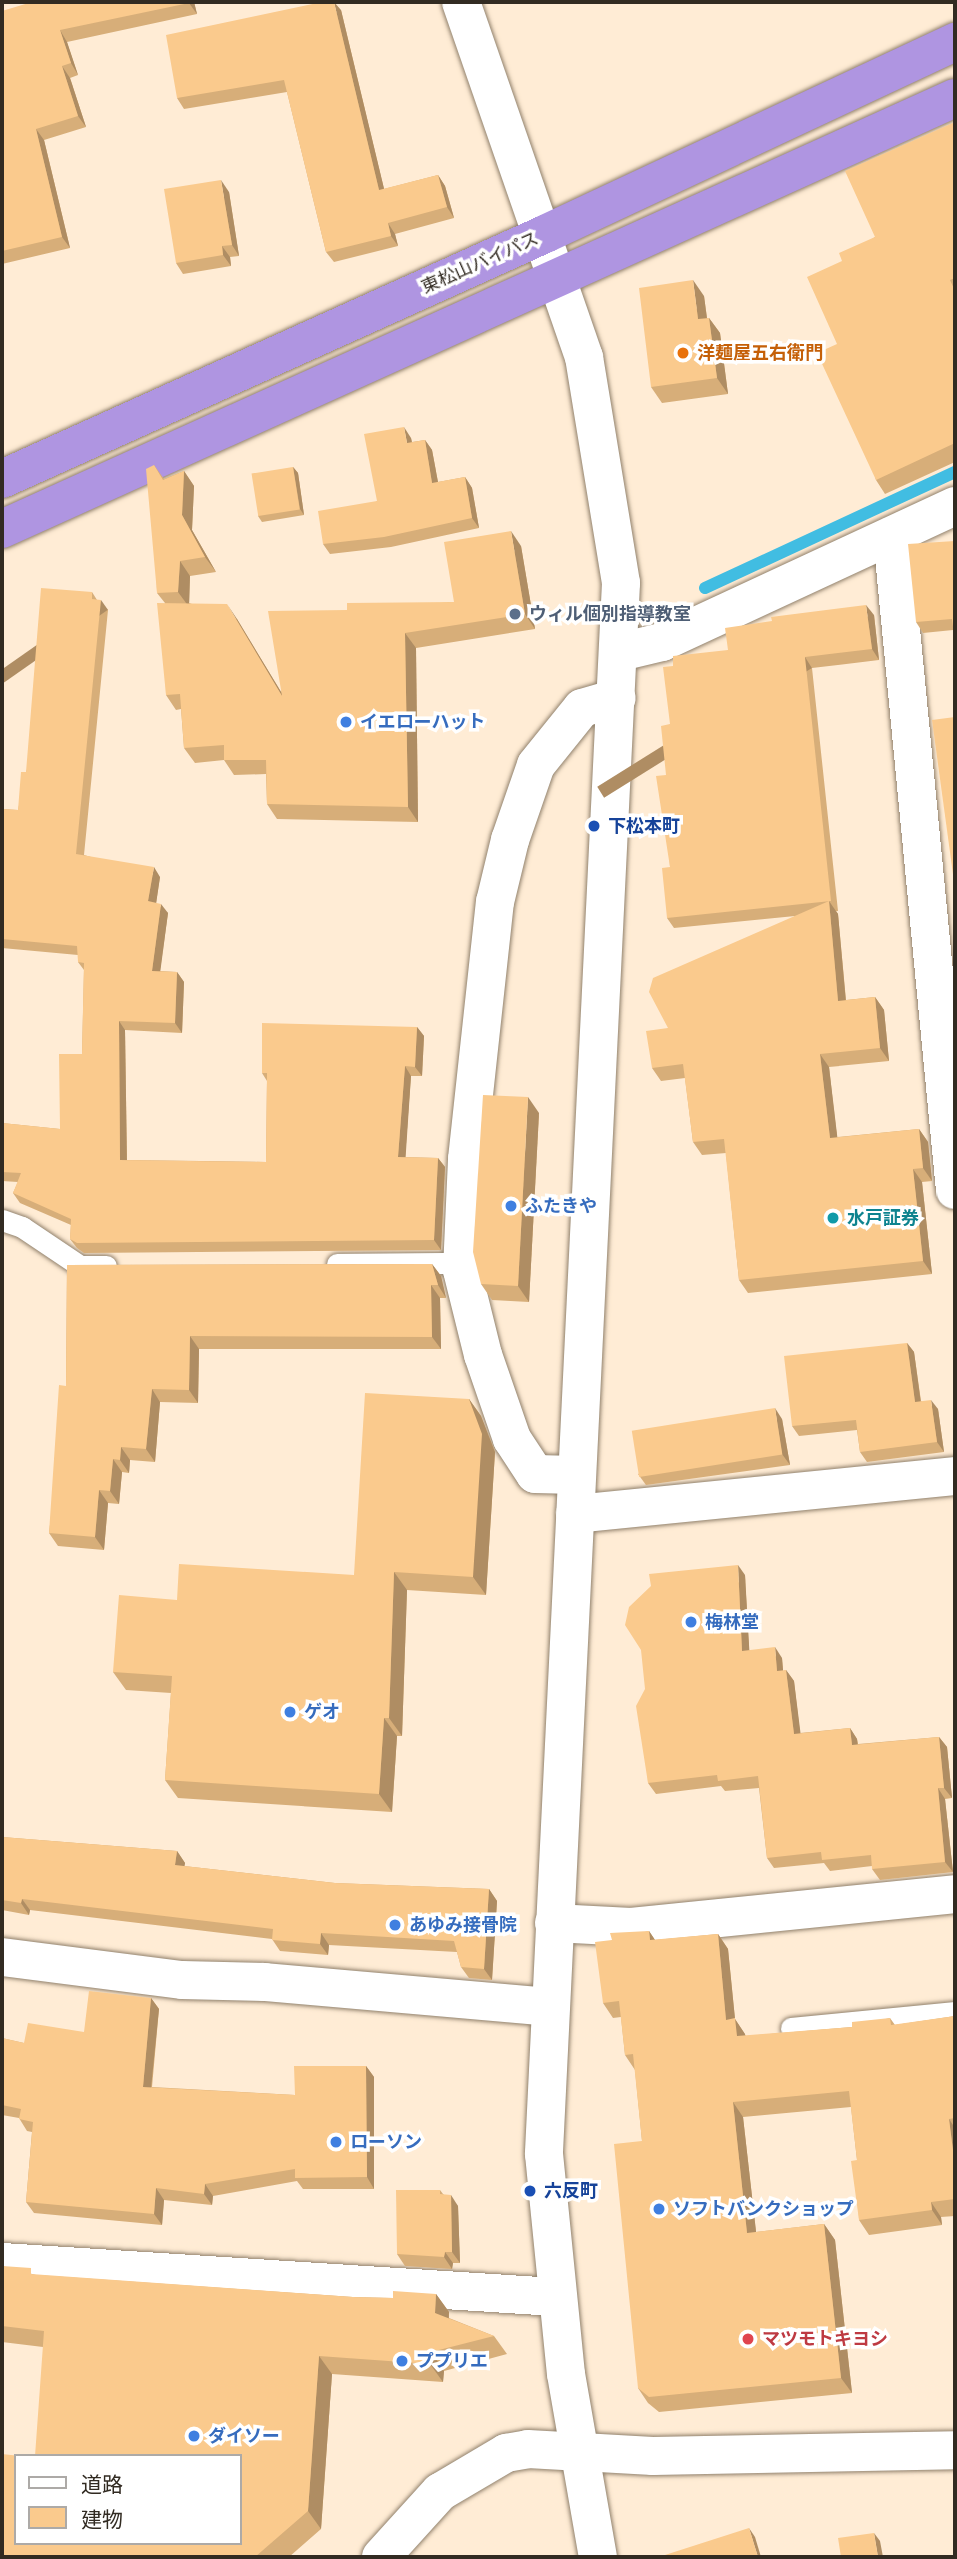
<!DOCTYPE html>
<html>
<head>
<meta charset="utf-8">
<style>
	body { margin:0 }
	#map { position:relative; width:957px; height:2559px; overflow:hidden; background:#ffecd5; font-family:"Fira Sans","Noto Sans JP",sans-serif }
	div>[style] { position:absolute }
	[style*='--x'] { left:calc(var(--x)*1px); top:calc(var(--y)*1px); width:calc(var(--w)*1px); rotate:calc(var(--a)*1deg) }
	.stream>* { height:12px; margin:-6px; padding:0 6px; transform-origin:6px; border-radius:6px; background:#41bde2 }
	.roads { filter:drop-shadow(0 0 2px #91816c) drop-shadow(0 0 2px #91816c) }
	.lane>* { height:21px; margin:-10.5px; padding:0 10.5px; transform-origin:10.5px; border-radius:10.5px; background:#fff }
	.street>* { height:38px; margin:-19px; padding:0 19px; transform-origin:19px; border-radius:19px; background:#fff }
	.secondary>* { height:38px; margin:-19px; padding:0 19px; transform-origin:19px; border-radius:19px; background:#fff }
	.highway>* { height:38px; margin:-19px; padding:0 19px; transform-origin:19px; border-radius:19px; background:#af95e1 }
	.wall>* { inset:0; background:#d7ae79 }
	.shaded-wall>* { inset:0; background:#af8d63; transform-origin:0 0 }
	.building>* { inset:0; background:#faca8d; transform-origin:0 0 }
	.dots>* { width:19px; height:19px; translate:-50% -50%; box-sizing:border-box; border:4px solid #fff; border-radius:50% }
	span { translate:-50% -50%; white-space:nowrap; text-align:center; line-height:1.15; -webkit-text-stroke:7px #fff; paint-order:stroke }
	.street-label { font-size:18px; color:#322b22 }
	.food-label { font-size:18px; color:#c56008; font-weight:700 }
	.left { translate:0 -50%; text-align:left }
	.service-label { font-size:18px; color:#4e5e75; font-weight:700 }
	.shop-label { font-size:18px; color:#366cbe; font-weight:700 }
	.transit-label { font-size:18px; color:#164399; font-weight:700 }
	.culture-label { font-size:18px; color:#0d838f; font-weight:700 }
	.health-label { font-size:18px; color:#be3a42; font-weight:700 }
	.frame { position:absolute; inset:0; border:4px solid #322b22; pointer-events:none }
	.legend { position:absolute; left:14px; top:2454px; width:228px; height:91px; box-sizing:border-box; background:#fff; border:2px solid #adaaa7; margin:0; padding:9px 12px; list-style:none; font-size:21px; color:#322b22 }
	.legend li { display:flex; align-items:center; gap:14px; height:35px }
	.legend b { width:35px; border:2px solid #adaaa7 }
</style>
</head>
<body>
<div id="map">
	<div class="stream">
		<div style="--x:705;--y:588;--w:276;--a:-24.9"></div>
	</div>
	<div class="roads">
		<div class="lane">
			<div style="--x:2;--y:1220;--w:21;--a:19"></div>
			<div style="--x:22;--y:1227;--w:70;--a:33.9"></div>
			<div style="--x:80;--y:1266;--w:26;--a:0"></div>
			<div style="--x:337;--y:1264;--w:125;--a:-0.5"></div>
			<div style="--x:791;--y:2028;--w:165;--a:-5.6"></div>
		</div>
		<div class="street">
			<div style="--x:892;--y:536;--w:657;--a:84.5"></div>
			<div style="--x:620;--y:652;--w:43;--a:-13.4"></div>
			<div style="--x:662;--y:642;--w:323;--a:-24.9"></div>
			<div style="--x:577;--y:1475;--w:42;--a:-178.6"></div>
			<div style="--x:535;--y:1474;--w:42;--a:-123.3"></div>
			<div style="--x:512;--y:1439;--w:89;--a:-109"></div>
			<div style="--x:483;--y:1355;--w:88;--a:-103.9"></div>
			<div style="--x:462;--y:1270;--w:111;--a:-87.4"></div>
			<div style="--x:467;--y:1159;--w:259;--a:-83.8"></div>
			<div style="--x:495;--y:902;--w:64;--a:-76.4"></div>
			<div style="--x:510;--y:840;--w:79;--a:-70.9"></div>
			<div style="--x:536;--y:765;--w:73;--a:-51.1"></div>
			<div style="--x:582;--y:708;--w:36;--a:-16"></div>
			<div style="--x:575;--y:1514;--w:382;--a:-5.7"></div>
			<div style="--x:554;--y:1923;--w:77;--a:3"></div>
			<div style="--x:631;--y:1927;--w:326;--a:-5.8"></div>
			<div style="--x:2;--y:1957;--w:181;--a:7.3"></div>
			<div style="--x:182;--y:1980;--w:83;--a:1.4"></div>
			<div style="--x:265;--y:1982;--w:286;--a:5"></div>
			<div style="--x:2;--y:2262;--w:554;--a:3.62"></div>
		</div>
		<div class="secondary">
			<div style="--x:461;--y:2;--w:376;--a:70.9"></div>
			<div style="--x:584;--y:357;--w:229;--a:80.7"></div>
			<div style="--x:621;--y:583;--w:1573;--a:92.81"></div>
			<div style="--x:544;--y:2154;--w:221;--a:84.3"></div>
			<div style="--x:566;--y:2374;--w:186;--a:80.1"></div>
			<div style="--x:381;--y:2557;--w:88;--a:-47.8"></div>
			<div style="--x:440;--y:2492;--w:77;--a:-30.6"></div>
			<div style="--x:506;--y:2453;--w:22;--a:-10"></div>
			<div style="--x:528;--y:2449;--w:125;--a:3.2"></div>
			<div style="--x:653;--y:2456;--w:302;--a:-1.1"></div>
		</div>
		<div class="highway">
			<div style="--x:2;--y:479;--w:596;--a:-24.28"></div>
			<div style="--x:545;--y:234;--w:453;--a:-25.1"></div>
			<div style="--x:2;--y:529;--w:1046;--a:-24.34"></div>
		</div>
	</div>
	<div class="wall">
		<div style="clip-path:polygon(194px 2px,197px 14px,67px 42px,78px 75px,70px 78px,86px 127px,44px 140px,70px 248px,2px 264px,2px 11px)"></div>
		<div style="clip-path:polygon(341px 10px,384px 189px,438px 175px,445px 186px,454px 218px,395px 234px,398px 246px,334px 262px,326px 252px,287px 92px,184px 109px,177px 98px)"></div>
		<div style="clip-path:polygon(955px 122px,955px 462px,885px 494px,876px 480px,837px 344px,842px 261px,875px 237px)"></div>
		<div style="clip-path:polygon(229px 192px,239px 256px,230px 257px,231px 266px,183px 274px,176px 263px)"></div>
		<div style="clip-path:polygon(704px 296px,707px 318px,709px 318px,720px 333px,728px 394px,662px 403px,651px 387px)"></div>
		<div style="clip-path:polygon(411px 438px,412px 442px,425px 440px,432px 450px,438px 482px,465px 477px,472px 488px,479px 528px,391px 547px,330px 554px,323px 544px,377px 501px)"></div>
		<div style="clip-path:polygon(154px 465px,164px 479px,184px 471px,194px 486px,192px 530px,216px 572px,190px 576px,189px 603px,237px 619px,281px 692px,347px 610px,454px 602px,521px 546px,535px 629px,416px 648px,418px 822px,277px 819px,267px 804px,266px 774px,234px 775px,224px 760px,195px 763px,184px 748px,181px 709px,176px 710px,166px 695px,165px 603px,157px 593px)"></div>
		<div style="clip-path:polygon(293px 467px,298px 473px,304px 515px,262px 522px,258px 516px)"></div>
		<div style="clip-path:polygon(955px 541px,953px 630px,923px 633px,916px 622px)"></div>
		<div style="clip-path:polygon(92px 592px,97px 600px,108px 610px,84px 855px,160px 877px,156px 903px,168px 913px,160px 971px,177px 972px,184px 982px,182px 1033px,125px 1030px,127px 1160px,266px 1162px,267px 1081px,262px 1073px,417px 1027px,424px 1036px,422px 1076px,411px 1076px,405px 1157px,438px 1158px,445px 1167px,441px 1250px,84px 1253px,77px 1248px,70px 1239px,71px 1225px,20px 1203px,13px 1193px,18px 1182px,2px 1181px,2px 1123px,60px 1129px,82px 1054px,84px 970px,78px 962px,78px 955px,2px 948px,2px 809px,18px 810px,26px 772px)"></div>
		<div style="clip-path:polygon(874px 615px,879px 660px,812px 668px,838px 911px,836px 911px,838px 914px,846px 1000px,875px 997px,884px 1010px,889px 1061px,829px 1067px,837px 1137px,919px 1129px,928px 1142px,932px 1181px,922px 1182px,932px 1274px,748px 1293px,739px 1280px,726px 1153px,702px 1155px,693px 1142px,685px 1078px,661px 1081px,652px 1068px,668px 1028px,795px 916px,674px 928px,667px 918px,670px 867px,666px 775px,670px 724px,728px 650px)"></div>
		<div style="clip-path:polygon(539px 1113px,529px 1302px,492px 1300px,481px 1284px)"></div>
		<div style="clip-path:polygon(432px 1264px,441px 1276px,446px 1298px,440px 1298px,441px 1349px,199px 1349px,198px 1403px,160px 1402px,155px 1462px,130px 1460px,129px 1473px,122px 1472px,119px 1504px,108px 1503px,104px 1550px,58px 1546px,49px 1533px,66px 1386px,67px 1265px)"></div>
		<div style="clip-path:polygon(907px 1343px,914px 1352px,921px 1401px,938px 1409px,944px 1452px,867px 1462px,860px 1452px,857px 1430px,799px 1436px,792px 1426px)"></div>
		<div style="clip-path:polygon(469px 1399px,481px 1416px,495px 1452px,486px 1595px,407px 1590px,402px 1736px,397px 1736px,392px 1812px,178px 1798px,165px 1780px,171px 1693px,126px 1690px,113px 1672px,177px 1600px,354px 1575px)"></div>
		<div style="clip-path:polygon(782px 1419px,790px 1465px,646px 1485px,638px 1474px)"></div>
		<div style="clip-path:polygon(745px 1575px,749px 1650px,782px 1658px,783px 1671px,786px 1670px,794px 1681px,800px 1733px,850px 1728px,857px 1739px,858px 1744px,939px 1737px,947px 1747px,952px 1798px,945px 1799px,953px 1872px,880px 1880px,872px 1869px,872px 1866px,830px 1871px,824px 1863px,774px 1868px,767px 1858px,759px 1788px,725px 1791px,721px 1786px,656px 1794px,648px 1783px,645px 1689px)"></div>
		<div style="clip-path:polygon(2px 1837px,177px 1851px,185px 1863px,184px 1866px,335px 1883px,489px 1889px,497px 1901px,492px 1980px,469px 1978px,461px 1967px,457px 1952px,329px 1945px,328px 1955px,280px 1951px,272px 1939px,30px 1910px,29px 1915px,2px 1910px)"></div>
		<div style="clip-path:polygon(649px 1931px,655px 1940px,718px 1934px,728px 1949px,735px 2019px,746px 2036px,852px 2027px,890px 2018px,895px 2025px,955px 2016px,955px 2216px,941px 2217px,942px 2225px,869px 2235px,859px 2220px,857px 2160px,851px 2107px,743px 2117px,756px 2232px,824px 2224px,835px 2240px,852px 2393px,659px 2412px,648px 2403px,638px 2388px,642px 2141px,635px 2070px,625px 2055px,621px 2017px,613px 2018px,603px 2003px,612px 1940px)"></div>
		<div style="clip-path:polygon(151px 1998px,159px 2009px,152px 2087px,295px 2095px,366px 2066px,374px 2077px,374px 2189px,303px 2189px,297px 2181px,213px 2196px,212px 2205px,164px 2200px,162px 2225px,34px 2213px,26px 2202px,32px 2132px,27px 2131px,19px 2118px,2px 2115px,2px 2038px,24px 2043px,84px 2032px)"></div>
		<div style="clip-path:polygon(440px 2190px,443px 2194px,458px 2206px,460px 2263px,453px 2263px,452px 2269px,405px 2266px,397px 2254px)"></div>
		<div style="clip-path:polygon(2px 2266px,36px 2275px,353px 2297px,393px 2298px,436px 2294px,449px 2312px,449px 2318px,494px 2336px,507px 2354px,444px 2371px,443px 2382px,332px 2374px,321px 2529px,289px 2557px,2px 2557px,240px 2543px,43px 2347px,2px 2342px)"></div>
	</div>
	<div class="shaded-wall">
		<div style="clip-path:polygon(189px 2px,194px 2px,197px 14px,189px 3px)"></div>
		<div style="clip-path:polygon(334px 2px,341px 10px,387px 201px,379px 190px)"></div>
		<div style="clip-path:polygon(60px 30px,67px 42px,78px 75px,71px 63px)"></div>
		<div style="clip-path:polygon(62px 66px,70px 78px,86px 127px,78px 116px)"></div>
		<div style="clip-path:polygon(36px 129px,44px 140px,70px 248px,62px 237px)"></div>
		<div style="clip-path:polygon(438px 175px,445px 186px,454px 218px,447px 207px)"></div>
		<div style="clip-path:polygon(221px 180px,229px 192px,239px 256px,232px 245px)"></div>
		<div style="clip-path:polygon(388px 223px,395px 234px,398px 246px,391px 236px)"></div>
		<div style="clip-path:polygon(222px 246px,230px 257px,231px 266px,223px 255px)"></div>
		<div style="clip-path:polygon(693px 280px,704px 296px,709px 334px,698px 319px)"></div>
		<div style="clip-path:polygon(709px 318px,720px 333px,728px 394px,717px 378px)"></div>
		<div style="clip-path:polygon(404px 427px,411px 438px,414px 454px,407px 443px)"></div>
		<div style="clip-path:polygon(425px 440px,432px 450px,440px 493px,432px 483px)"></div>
		<div style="clip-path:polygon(293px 467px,298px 473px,304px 515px,300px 509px)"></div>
		<div style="clip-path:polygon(184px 471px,194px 486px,192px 530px,216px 572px,205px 557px,182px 515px)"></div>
		<div style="clip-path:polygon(465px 477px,472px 488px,479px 528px,472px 518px)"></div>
		<div style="clip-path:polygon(511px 531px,521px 546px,535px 629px,525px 614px)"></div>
		<div style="clip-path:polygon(180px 561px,190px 576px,189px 607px,178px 592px)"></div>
		<div style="left:101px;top:600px;width:12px;height:255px;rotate:55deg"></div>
		<div style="clip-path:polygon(227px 604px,237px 619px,292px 710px,282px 696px)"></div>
		<div style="clip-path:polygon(866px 605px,874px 615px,879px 660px,872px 649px)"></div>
		<div style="clip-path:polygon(405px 633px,416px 648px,418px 822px,408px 807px)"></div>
		<div style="left:805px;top:657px;width:13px;height:245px;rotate:58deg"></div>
		<div style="clip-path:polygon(154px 867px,160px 877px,155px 911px,148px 901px)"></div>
		<div style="clip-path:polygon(829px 901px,838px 914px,847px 1014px,838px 1001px)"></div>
		<div style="clip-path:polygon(161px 904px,168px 913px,159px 981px,152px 971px)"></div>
		<div style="clip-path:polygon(177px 972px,184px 982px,182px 1033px,175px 1023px)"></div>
		<div style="clip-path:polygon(875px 997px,884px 1010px,889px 1061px,880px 1048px)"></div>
		<div style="clip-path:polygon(119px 1021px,125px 1030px,127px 1169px,120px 1160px)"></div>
		<div style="clip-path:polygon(417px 1027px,424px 1036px,422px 1076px,415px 1067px)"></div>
		<div style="clip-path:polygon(820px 1054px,829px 1067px,839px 1151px,830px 1138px)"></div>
		<div style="clip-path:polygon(405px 1066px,411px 1076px,405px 1166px,398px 1157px)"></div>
		<div style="clip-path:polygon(528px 1097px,539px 1113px,529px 1302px,518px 1286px)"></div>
		<div style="clip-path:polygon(919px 1129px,928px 1142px,932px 1181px,923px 1168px)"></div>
		<div style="clip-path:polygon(438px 1158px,445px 1167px,441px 1250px,434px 1240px)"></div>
		<div style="clip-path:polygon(913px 1169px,922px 1182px,932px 1274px,923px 1261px)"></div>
		<div style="clip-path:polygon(432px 1264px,441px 1276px,446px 1298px,438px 1285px)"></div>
		<div style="clip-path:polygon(431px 1285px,440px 1298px,441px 1349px,432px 1337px)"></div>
		<div style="clip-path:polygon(190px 1336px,199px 1349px,198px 1403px,189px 1390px)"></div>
		<div style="clip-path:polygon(907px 1343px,914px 1352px,922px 1411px,915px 1402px)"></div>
		<div style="clip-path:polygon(152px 1389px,160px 1402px,155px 1462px,146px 1449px)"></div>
		<div style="clip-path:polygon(469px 1399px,481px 1416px,495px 1452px,486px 1595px,473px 1577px)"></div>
		<div style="clip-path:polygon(931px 1400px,938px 1409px,944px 1452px,937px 1442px)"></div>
		<div style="clip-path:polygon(775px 1408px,782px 1419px,790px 1465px,782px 1454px)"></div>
		<div style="clip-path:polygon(121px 1447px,130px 1460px,129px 1473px,120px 1460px)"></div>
		<div style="clip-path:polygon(113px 1459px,122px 1472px,119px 1504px,110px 1491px)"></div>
		<div style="clip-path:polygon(99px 1490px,108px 1503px,104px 1550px,95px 1537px)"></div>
		<div style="clip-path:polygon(738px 1565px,745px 1575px,750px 1662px,742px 1651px)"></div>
		<div style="clip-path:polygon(394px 1572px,407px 1590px,402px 1736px,389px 1718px)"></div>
		<div style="clip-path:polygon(775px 1647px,782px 1658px,784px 1682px,777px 1671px)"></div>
		<div style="clip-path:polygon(786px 1670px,794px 1681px,802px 1745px,794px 1734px)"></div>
		<div style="clip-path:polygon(384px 1718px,397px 1736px,392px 1812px,379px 1794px)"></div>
		<div style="clip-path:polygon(850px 1728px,857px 1739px,859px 1756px,852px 1745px)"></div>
		<div style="clip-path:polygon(939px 1737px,947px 1747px,952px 1798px,944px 1788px)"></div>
		<div style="clip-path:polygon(938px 1788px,945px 1799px,953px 1872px,945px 1862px)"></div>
		<div style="clip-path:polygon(177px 1851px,185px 1863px,183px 1876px,175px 1865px)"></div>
		<div style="clip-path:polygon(489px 1889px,497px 1901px,492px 1980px,484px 1969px)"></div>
		<div style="clip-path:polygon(22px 1899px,30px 1910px,29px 1915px,21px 1903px)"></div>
		<div style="clip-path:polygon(649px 1931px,659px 1946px,650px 1940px)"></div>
		<div style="clip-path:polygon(321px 1933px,329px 1945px,328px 1955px,320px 1944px)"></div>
		<div style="clip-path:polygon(718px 1934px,728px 1949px,735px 2019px,745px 2034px,747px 2051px,726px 2020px)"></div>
		<div style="clip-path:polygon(151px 1998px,159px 2009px,150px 2098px,143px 2087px)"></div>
		<div style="clip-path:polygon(366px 2066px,374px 2077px,374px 2189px,367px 2177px)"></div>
		<div style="clip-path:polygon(733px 2102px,743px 2117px,758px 2249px,747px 2233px)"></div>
		<div style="clip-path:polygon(949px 2119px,955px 2128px,955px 2166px)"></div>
		<div style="clip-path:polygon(205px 2184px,213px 2196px,212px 2205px,204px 2194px)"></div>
		<div style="clip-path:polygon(156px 2188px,164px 2200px,162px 2225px,154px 2214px)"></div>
		<div style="clip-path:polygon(451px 2195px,458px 2206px,460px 2263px,452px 2252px)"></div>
		<div style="clip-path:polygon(931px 2202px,941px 2217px,942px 2225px,932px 2210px)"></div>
		<div style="clip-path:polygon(824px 2224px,835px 2240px,852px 2393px,841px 2378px)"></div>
		<div style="clip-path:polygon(445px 2252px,453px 2263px,452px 2269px,444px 2257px)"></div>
		<div style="clip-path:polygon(436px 2294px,449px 2312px,448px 2331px,435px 2313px)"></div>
		<div style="clip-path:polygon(431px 2352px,444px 2371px,443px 2382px,430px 2364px)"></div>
		<div style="clip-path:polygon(319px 2356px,332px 2374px,321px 2529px,308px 2511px)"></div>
		<div style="clip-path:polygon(749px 2528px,755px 2537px,761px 2557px,758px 2557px)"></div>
		<div style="clip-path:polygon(874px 2533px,880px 2541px,883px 2557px,878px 2557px)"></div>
	</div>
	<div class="building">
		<div style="clip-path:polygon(32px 2px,189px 2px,189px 3px,60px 30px,71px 63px,62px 66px,78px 116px,36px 129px,62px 237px,2px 251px,2px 11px)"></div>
		<div style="clip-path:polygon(322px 2px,334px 2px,379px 190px,438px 175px,447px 207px,388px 223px,391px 236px,326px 252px,284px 80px,177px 98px,166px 35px)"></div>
		<div style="clip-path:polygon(955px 122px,955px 278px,950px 280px,955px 291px,955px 443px,876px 480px,817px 353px,837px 344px,807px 277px,842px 261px,839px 253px,875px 237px,845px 171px)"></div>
		<div style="clip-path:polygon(221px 180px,232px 245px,222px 246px,223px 255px,176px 263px,164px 189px)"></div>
		<div style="clip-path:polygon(693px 280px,698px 319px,709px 318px,717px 378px,651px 387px,639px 288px)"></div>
		<div style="clip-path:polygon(404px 427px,407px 443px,425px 440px,432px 483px,465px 477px,472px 518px,384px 537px,323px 544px,318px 511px,377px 501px,364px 434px)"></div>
		<div style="clip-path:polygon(154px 465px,163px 480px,184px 471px,182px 515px,205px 557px,180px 561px,178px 592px,157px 593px,146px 469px)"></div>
		<div style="left:293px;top:467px;width:43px;height:42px;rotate:81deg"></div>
		<div style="clip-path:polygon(511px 531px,525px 614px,405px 633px,408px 807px,267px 804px,266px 760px,224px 760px,224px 745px,184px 748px,180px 694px,166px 695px,157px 603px,227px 604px,282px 696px,268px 611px,347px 610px,347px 603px,454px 602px,444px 542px)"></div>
		<div style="clip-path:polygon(955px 541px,955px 642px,952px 619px,916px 622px,908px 544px)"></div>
		<div style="clip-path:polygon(41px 588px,92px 592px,92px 599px,101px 600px,76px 854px,154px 867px,148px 901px,161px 904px,152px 971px,177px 972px,175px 1023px,119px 1021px,120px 1160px,266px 1162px,267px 1073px,262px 1073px,262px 1023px,417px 1027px,415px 1067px,405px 1066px,398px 1157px,438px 1158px,434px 1240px,77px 1243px,70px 1239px,71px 1219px,13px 1193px,21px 1173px,2px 1172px,2px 1123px,60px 1129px,59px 1054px,82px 1054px,84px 963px,78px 962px,77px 946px,2px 939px,2px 809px,18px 810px,21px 772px,26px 772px)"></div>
		<div style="clip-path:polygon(866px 605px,872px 649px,805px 657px,831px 901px,667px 918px,662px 868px,670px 867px,656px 776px,666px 775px,661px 726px,670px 724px,663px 667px,673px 666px,673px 656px,728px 650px,725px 628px,772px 621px,771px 617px)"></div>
		<div style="clip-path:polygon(955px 717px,955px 889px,932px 720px)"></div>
		<div style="clip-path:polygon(829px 901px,838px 1001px,875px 997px,880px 1048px,820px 1054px,830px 1138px,919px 1129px,923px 1168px,913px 1169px,923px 1261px,739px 1280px,724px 1139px,693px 1142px,683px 1064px,652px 1068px,646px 1031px,668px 1028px,649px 992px,653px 978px)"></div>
		<div style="clip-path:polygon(483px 1095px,528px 1097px,518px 1286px,481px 1284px,473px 1252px)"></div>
		<div style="clip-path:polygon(432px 1264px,438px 1285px,431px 1285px,432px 1337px,190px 1336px,189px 1390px,152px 1389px,146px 1449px,121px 1447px,120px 1460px,113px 1459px,110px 1491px,99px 1490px,95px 1537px,49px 1533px,59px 1385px,66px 1386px,67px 1265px)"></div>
		<div style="clip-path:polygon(907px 1343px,915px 1402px,931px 1400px,937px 1442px,860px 1452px,856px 1420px,792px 1426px,784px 1356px)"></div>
		<div style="clip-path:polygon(365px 1393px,469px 1399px,482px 1434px,473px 1577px,394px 1572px,389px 1718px,384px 1718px,379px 1794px,165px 1780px,172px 1676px,113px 1672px,119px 1595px,177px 1600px,179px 1564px,354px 1575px)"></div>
		<div style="left:775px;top:1408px;width:47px;height:145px;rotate:81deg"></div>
		<div style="clip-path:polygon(738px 1565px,742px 1651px,775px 1647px,777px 1671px,786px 1670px,794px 1734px,850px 1728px,852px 1745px,939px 1737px,944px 1788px,938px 1788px,945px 1862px,872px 1869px,871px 1855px,822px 1860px,821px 1852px,767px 1858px,758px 1776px,718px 1781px,717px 1775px,648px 1783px,636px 1706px,645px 1689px,641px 1650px,625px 1625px,629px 1607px,651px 1586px,649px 1574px)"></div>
		<div style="clip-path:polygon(2px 1837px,177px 1851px,175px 1865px,335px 1883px,489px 1889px,484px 1969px,461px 1967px,454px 1941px,321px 1933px,320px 1944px,272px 1940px,273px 1929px,22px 1899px,21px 1903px,2px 1900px)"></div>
		<div style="clip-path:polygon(649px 1931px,650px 1940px,718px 1934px,726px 2020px,735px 2018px,737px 2036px,852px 2027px,852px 2022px,890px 2018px,891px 2025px,955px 2016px,955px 2118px,949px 2119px,955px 2166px,955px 2199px,931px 2202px,932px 2210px,859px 2220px,851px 2161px,857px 2160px,849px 2091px,733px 2102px,747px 2233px,824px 2224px,841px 2378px,649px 2397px,638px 2388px,614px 2144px,642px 2141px,633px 2054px,625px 2055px,619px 2001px,603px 2003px,595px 1942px,612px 1940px,610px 1933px)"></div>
		<div style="clip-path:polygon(89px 1991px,151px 1998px,143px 2087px,295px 2095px,294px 2066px,366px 2066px,367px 2177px,295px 2178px,295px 2169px,205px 2184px,204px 2194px,156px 2188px,154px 2214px,26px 2202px,33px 2122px,19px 2119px,21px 2109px,2px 2105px,2px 2038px,24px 2043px,28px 2023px,84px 2032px)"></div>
		<div style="clip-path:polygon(396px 2190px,440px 2190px,440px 2194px,451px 2195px,452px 2252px,445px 2252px,444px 2257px,397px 2254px)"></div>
		<div style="clip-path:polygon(2px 2266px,31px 2268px,31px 2274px,353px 2297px,393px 2298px,393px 2291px,436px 2294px,435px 2313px,494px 2336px,431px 2352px,430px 2364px,319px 2356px,308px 2511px,255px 2557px,2px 2557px,2px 2454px,20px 2456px,16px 2456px,16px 2543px,240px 2543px,240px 2456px,35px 2456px,44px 2331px,2px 2326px)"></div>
		<div style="clip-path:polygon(749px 2528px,758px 2557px,666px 2557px,665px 2555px)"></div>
		<div style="clip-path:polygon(874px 2533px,878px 2557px,841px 2557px,838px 2538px)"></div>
	</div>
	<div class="dots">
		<div style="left:683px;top:353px;background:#e8710a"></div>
		<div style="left:515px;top:614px;background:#5c6f8a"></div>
		<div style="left:346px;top:722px;background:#3f7fe0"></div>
		<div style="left:594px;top:826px;background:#1a4fb4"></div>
		<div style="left:511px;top:1206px;background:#3f7fe0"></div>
		<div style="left:833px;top:1218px;background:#0f9aa8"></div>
		<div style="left:691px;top:1622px;background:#3f7fe0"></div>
		<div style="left:290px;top:1712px;background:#3f7fe0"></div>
		<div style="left:395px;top:1925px;background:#3f7fe0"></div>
		<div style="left:336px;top:2142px;background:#3f7fe0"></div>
		<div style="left:530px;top:2191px;background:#1a4fb4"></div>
		<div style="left:659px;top:2209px;background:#3f7fe0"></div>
		<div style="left:748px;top:2339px;background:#e0444e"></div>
		<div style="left:402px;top:2361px;background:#3f7fe0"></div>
		<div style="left:194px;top:2436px;background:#3f7fe0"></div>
	</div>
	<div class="street-label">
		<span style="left:480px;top:263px;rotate:-24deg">東松山バイパス</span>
	</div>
	<div class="food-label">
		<span class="left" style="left:697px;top:353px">洋麺屋五右衛門</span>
	</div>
	<div class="service-label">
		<span class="left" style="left:529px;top:614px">ウィル個別指導教室</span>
	</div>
	<div class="shop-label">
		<span class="left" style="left:360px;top:722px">イエローハット</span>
		<span class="left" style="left:525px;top:1206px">ふたきや</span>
		<span class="left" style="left:705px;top:1622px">梅林堂</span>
		<span class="left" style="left:304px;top:1712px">ゲオ</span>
		<span class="left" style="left:409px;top:1925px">あゆみ接骨院</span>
		<span class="left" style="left:350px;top:2142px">ローソン</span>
		<span class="left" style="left:673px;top:2209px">ソフトバンクショップ</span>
		<span class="left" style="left:416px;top:2361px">ププリエ</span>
		<span class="left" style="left:208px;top:2436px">ダイソー</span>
	</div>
	<div class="transit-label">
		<span class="left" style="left:608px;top:826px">下松本町</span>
		<span class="left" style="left:544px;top:2191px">六反町</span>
	</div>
	<div class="culture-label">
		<span class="left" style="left:847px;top:1218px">水戸証券</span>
	</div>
	<div class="health-label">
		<span class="left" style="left:762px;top:2339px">マツモトキヨシ</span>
	</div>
	<div class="frame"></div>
	<ul class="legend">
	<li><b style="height:9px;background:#fff"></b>道路</li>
	<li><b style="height:19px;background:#faca8d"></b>建物</li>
	</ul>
</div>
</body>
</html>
